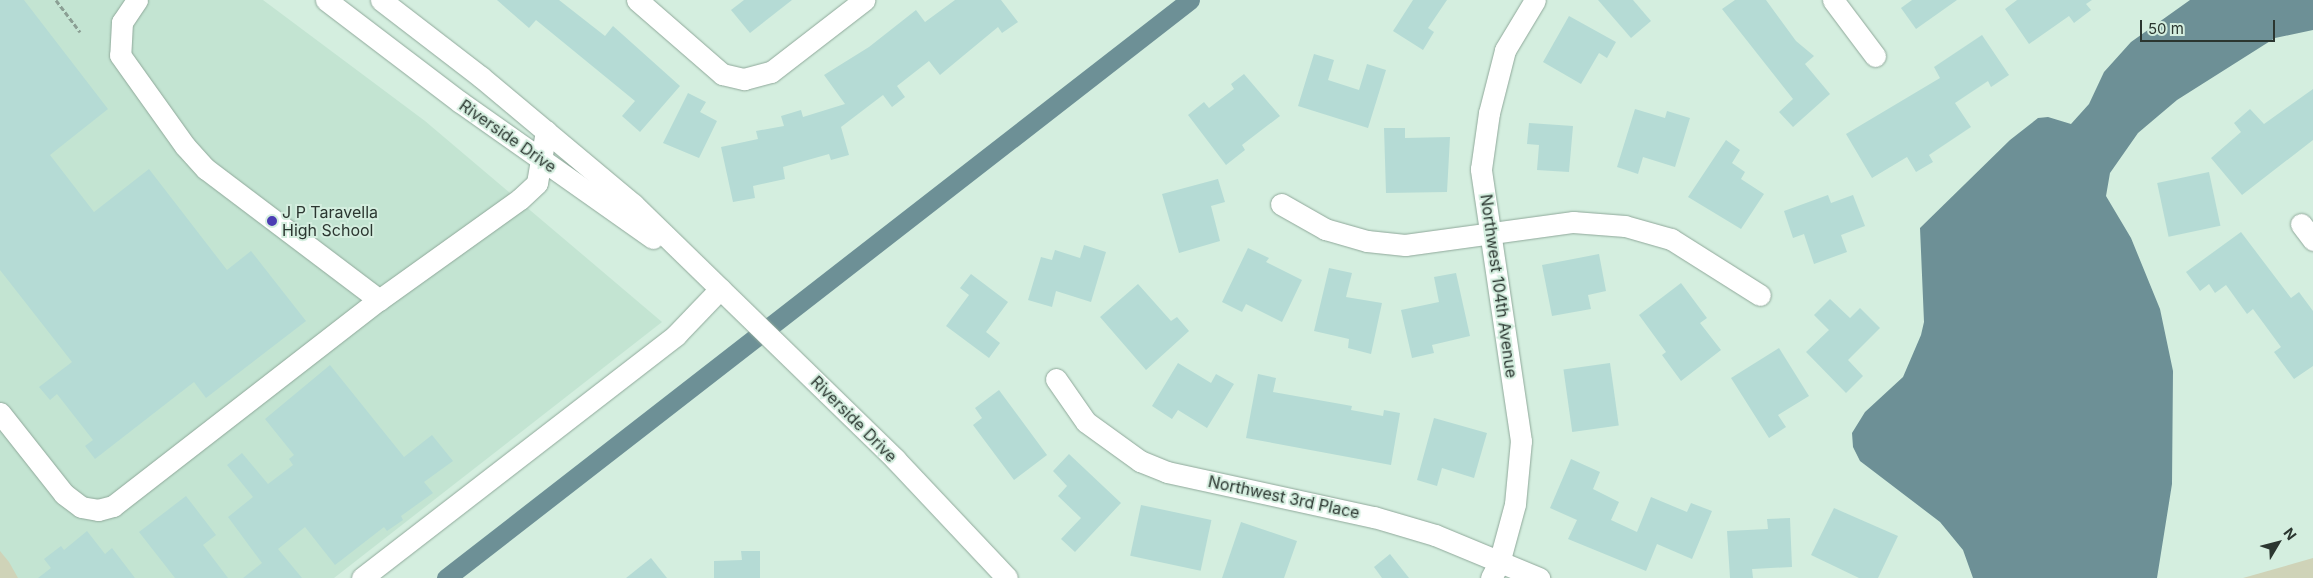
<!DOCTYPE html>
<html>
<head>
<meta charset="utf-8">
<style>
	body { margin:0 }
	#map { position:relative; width:2313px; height:578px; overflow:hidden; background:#d4eedf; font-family:Inter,sans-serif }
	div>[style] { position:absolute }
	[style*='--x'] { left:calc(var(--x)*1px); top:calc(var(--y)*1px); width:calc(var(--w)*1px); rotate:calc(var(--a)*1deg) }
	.built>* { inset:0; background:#c3e4d2 }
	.green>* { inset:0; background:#cfd3b8 }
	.water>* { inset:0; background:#6d9096 }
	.canal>* { height:19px; margin:-9.5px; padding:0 9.5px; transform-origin:9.5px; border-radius:9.5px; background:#6d9096 }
	.building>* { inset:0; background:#b5dbd5; transform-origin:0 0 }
	.path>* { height:3px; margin-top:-1.5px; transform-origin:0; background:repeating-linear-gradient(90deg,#8b9f94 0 5px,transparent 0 7.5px) }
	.roads { filter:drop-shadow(0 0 1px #8fa89a) drop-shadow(0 0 1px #8fa89a) }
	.minor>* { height:21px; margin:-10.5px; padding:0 10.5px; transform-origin:10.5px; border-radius:10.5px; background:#fff }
	.dots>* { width:14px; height:14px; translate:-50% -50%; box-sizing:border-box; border:2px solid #d4eedf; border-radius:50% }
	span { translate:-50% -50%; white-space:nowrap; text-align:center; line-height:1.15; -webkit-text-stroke:4px #d4eedf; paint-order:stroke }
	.street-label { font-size:16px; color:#2b3630 }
	.poi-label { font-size:16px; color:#2b3630 }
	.left { translate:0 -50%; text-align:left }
	.north { position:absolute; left:2253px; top:518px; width:50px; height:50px; -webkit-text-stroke:4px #d4eedf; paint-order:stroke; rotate:53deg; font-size:14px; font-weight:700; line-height:20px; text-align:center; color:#2b3630 }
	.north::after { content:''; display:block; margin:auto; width:18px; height:22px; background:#2b3630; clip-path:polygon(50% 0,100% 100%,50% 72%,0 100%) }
	.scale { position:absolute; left:2140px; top:20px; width:135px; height:22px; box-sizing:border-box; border:2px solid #2b3630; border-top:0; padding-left:6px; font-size:15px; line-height:18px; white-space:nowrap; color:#2b3630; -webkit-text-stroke:4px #d4eedf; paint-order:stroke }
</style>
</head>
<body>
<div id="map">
	<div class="built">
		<div style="clip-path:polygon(0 0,263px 0,425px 121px,662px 322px,334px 578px,0 578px)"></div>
	</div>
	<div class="green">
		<div style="clip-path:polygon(0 551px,9px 562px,18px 578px,0 578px)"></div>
		<div style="clip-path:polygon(2313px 558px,2313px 578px,2243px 578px)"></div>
	</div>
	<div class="water">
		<div style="clip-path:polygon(2190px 0,2313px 0,2313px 30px,2275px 38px,2177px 100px,2138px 133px,2110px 173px,2106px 196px,2131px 238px,2160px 309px,2173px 371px,2172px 484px,2157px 578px,1973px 578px,1963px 550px,1940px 522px,1860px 461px,1853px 447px,1852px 433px,1865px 412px,1903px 377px,1921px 335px,1924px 322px,1920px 228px,2010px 140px,2038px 118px,2048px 117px,2071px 124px,2089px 104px,2104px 72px,2131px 42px)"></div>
	</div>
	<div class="canal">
		<div style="--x:446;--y:578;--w:942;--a:-37.84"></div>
	</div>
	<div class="building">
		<div style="clip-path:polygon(0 0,24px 0,108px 109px,50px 155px,94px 212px,149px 169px,227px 270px,251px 251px,306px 321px,206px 398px,194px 382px,95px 459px,85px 446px,93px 440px,57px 394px,50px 400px,39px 387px,72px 362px,0 270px)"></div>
		<div style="clip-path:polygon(497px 0,559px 0,605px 36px,613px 26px,680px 86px,640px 132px,622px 116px,635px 101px,536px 20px,529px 28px)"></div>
		<div style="clip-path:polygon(744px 0,792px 0,750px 33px,731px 10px)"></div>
		<div style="clip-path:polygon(955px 0,1001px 0,1018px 22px,1002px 33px,998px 27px,940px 75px,929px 61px,897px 86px,905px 97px,892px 107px,883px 95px,841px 127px,849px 155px,831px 160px,829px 154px,783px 167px,785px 179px,753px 186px,755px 198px,733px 202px,721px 147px,758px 139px,756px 131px,784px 126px,781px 116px,801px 110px,803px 117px,845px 104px,824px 75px,869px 47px,916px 10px,925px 22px)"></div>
		<div style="clip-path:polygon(1413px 0,1447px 0,1428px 28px,1434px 32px,1423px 50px,1393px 31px)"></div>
		<div style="clip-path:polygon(1598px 0,1633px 0,1651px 21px,1631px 38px)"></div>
		<div style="clip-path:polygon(1735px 0,1766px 0,1796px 41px,1814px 56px,1805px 64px,1830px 94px,1793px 127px,1779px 112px,1793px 99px,1722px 9px)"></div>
		<div style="clip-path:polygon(1912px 0,1957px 0,1916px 29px,1901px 8px)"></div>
		<div style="clip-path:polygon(2017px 0,2092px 0,2086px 4px,2091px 10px,2074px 23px,2069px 16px,2029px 44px,2005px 9px)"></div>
		<div style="clip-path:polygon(1569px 16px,1616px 42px,1607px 58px,1599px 53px,1581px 84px,1543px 62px)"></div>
		<div style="clip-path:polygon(1982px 35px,2009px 75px,1991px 87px,1988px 81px,1955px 103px,1971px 127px,1929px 155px,1933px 162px,1916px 172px,1907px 157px,1872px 178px,1846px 134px,1940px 78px,1934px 67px)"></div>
		<div style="clip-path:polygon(1314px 54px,1334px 60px,1328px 80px,1359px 90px,1367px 64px,1386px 70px,1368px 128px,1298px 106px)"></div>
		<div style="clip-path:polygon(1244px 74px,1280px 116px,1242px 145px,1245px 150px,1226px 165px,1188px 115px,1204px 102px,1209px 108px,1234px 89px,1231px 84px)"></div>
		<div style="clip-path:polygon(2313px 89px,2313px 140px,2242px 195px,2211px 158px,2241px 132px,2234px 123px,2250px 109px,2264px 124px)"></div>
		<div style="clip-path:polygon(688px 93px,706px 102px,700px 112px,717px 121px,699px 158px,663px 143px)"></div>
		<div style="clip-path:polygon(1635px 109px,1665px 118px,1667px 111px,1690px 118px,1675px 167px,1643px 157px,1638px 174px,1617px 167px)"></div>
		<div style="clip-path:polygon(1529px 123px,1573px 126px,1569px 172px,1537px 170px,1539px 145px,1527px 144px)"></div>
		<div style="clip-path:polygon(1384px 128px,1405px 128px,1405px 138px,1450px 137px,1447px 192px,1386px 193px)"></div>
		<div style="clip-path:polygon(1726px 140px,1740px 150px,1732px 163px,1745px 172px,1741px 179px,1764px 194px,1741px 229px,1688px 197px)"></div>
		<div style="left:2209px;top:172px;width:55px;height:53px;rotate:78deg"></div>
		<div style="clip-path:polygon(1218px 179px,1225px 202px,1211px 206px,1220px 241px,1179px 253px,1162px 194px)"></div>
		<div style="clip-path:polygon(1828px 195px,1831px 203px,1853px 195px,1865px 226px,1841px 235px,1847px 252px,1814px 264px,1804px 234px,1793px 238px,1784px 211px)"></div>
		<div style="clip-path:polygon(2241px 232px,2291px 298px,2299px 292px,2313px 311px,2313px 366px,2294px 379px,2274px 352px,2281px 347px,2253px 309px,2247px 314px,2226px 285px,2215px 293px,2209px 284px,2200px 291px,2186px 272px)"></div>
		<div style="clip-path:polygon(1084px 245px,1106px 252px,1091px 302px,1056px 291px,1052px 307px,1028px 300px,1041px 257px,1052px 260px,1055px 250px,1080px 258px)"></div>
		<div style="clip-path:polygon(1248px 248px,1269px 258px,1266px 262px,1302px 280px,1282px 322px,1246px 304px,1242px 312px,1222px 302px)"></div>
		<div style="clip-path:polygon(1599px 254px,1606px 291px,1588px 295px,1591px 309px,1552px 316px,1542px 265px)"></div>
		<div style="clip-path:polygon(1329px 268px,1352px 273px,1346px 297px,1382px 303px,1371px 354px,1348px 348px,1349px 339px,1314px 331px)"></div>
		<div style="clip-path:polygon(1456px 273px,1470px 336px,1432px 345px,1434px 353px,1412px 358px,1401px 310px,1439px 302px,1434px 277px)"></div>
		<div style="clip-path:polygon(971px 274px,1008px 302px,986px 332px,1000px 343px,989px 358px,946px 326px,969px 295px,960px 288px)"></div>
		<div style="clip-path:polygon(1681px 283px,1707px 318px,1700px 323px,1721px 350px,1681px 381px,1662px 355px,1666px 352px,1639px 315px)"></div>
		<div style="clip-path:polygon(1138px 284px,1171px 321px,1177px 317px,1189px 331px,1146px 370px,1100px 317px)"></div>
		<div style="clip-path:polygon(1830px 299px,1850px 318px,1860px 308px,1880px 328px,1848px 360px,1863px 376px,1846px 393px,1806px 352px,1829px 330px,1814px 315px)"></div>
		<div style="clip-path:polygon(1779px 348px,1809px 396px,1778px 415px,1786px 427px,1769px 438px,1731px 378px)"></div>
		<div style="clip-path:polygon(1178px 363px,1211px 383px,1216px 374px,1234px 384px,1207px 428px,1178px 410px,1172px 419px,1152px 406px)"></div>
		<div style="left:1610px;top:363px;width:63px;height:47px;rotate:82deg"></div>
		<div style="clip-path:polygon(330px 365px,404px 457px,432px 435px,453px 461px,424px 482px,433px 493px,401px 516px,403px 520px,387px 531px,384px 527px,335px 565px,305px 527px,278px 549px,302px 578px,243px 578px,262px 563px,228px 517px,253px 497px,227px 465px,242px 453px,268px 484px,293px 465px,289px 459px,294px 455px,265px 419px)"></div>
		<div style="clip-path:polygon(1258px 374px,1276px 378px,1273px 392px,1352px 406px,1351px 410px,1383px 416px,1384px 410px,1400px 413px,1391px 465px,1246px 438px)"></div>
		<div style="clip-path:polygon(999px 390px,1047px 455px,1014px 480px,973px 425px,982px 418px,975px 408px)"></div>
		<div style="clip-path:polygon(1434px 418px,1487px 433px,1474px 478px,1442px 468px,1437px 486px,1417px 480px)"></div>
		<div style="clip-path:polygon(1069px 454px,1121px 503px,1075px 552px,1061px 539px,1081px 518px,1058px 496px,1067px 486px,1053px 471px)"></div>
		<div style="clip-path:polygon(1571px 459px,1600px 472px,1593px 489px,1619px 502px,1611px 520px,1637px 532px,1651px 497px,1687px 512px,1691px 503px,1712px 511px,1692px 559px,1657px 544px,1646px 571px,1568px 539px,1577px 520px,1550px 508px)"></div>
		<div style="clip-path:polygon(186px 496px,216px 535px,203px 545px,228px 578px,175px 578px,139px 532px)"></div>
		<div style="left:1141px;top:505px;width:72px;height:52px;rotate:12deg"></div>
		<div style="clip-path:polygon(1834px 508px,1898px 536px,1878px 578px,1859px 578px,1811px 555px)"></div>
		<div style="clip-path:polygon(1790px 518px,1792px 567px,1752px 569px,1753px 578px,1730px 578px,1727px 531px,1768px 529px,1767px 519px)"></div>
		<div style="clip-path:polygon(1241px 522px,1297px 541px,1284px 578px,1222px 578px)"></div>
		<div style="clip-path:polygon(87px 531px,105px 554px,112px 548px,135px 578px,38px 578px,51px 568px,44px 559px,61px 546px,64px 550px)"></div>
		<div style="clip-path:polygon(741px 551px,760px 551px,760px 578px,714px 578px,714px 561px,742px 560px)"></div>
		<div style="clip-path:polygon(1390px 554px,1409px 578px,1382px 578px,1374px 567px)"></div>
		<div style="clip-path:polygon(651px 558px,667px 578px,626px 578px)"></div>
	</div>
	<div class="path">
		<div style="--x:56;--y:0;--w:40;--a:53"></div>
	</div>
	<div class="roads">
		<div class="minor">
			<div style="--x:137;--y:0;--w:27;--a:124"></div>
			<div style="--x:122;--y:22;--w:33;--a:93"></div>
			<div style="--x:120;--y:55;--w:112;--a:54.5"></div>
			<div style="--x:185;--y:146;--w:31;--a:48"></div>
			<div style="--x:206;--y:169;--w:217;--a:37.1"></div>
			<div style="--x:326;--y:0;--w:168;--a:37.3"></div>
			<div style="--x:460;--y:102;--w:236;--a:35.2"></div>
			<div style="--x:381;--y:0;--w:126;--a:37.6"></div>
			<div style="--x:481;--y:77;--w:198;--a:39.9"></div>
			<div style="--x:633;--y:204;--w:366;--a:44.2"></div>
			<div style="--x:895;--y:459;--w:163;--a:46.7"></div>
			<div style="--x:637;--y:0;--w:113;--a:41"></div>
			<div style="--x:722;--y:74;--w:23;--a:13"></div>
			<div style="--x:744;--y:79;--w:28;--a:-15"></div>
			<div style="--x:771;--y:72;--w:118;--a:-37.7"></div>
			<div style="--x:1833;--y:0;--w:70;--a:53.1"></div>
			<div style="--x:1281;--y:204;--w:51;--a:29.6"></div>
			<div style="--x:1325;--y:229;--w:44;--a:15.9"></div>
			<div style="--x:1367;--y:241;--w:38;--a:6"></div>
			<div style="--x:1405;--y:245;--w:170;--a:-7.8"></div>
			<div style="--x:1573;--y:222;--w:52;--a:4.4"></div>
			<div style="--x:1625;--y:226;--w:48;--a:15.8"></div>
			<div style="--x:1671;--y:239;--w:105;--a:32.2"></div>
			<div style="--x:2301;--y:224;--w:20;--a:53"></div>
			<div style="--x:1056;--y:379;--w:52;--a:55.1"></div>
			<div style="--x:1086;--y:422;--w:67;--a:35.8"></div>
			<div style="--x:1140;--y:461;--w:29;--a:22"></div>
			<div style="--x:1167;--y:472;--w:212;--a:12.3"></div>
			<div style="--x:1374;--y:517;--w:64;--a:16.4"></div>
			<div style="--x:1435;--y:535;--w:113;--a:22.5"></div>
			<div style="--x:0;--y:413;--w:103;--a:51.7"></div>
			<div style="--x:64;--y:494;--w:21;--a:37"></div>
			<div style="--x:81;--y:507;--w:17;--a:10"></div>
			<div style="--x:98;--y:510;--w:16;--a:-15"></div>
			<div style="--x:113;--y:506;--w:336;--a:-37.8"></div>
			<div style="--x:379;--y:300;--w:173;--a:-35.6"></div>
			<div style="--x:520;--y:199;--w:23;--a:-43"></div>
			<div style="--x:537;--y:183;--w:53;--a:-80.2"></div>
			<div style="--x:362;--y:578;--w:397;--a:-37.7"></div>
			<div style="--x:676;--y:335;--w:64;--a:-46.3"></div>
			<div style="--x:1491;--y:578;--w:17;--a:-62"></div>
			<div style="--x:1499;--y:563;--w:61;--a:-74.8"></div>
			<div style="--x:1515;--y:504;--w:63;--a:-84.6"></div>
			<div style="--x:1521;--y:441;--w:275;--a:-98.4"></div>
			<div style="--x:1481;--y:169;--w:57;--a:-81.9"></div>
			<div style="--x:1489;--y:113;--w:65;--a:-75.7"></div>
			<div style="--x:1505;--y:50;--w:58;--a:-59"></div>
		</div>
	</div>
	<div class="dots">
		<div style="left:272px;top:221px;background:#4c3db4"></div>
	</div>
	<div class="street-label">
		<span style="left:508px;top:136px;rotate:35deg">Riverside Drive</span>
		<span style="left:1499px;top:286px;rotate:82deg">Northwest 104th Avenue</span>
		<span style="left:854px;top:419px;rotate:45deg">Riverside Drive</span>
		<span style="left:1284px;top:497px;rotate:12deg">Northwest 3rd Place</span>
	</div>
	<div class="poi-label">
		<span class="left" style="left:282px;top:221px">J P Taravella<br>High School</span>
	</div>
	<div class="north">N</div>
	<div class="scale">50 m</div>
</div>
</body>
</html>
